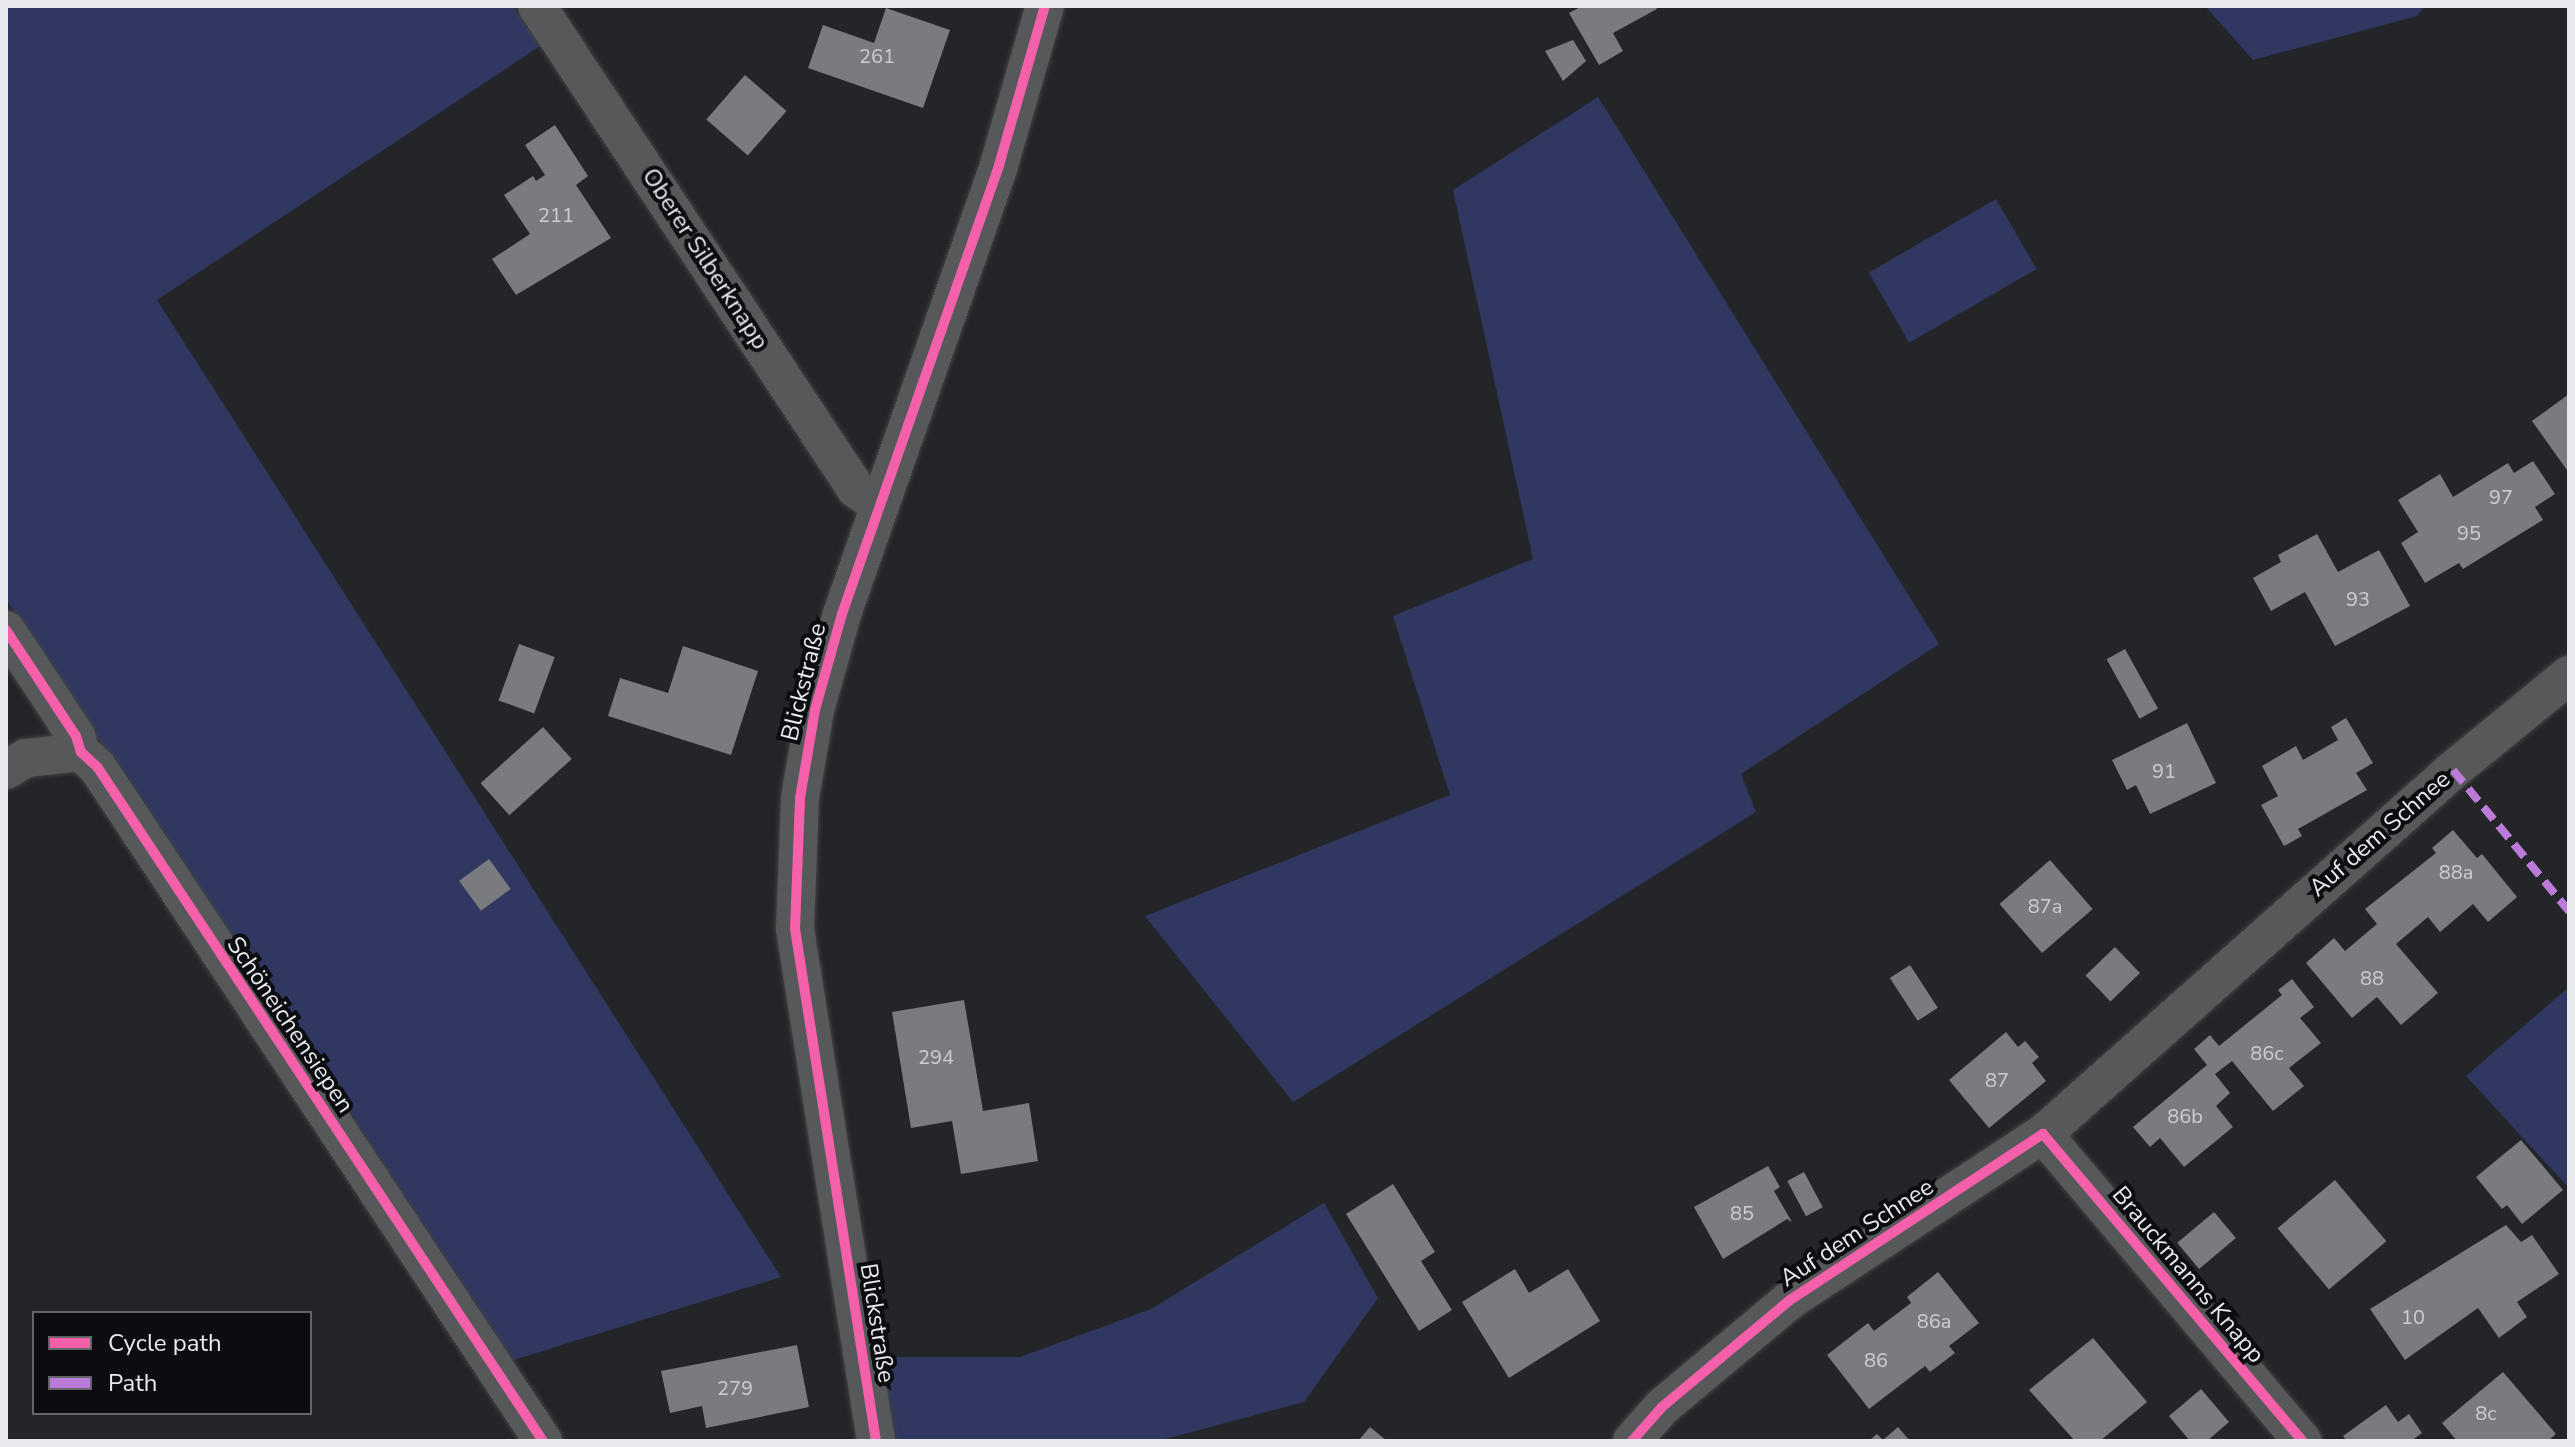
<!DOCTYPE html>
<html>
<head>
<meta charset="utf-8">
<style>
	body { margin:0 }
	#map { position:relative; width:2575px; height:1447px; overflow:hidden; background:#242528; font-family:"Nunito Sans",sans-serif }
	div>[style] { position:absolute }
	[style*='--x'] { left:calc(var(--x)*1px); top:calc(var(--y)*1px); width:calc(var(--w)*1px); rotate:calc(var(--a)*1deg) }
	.green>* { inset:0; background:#303861; transform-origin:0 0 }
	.building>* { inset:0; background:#7a7b7e; transform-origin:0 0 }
	.roads { filter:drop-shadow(0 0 2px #424245) drop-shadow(0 0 2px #424245) }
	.street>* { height:38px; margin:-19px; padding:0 19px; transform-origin:19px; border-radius:19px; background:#57585a }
	.quiet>* { height:8px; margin-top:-4px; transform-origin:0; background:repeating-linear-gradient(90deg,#bd7bd9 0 16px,transparent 0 24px) }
	.cycleway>* { height:10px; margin:-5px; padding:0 5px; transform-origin:5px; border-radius:5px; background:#f560ab }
	span { translate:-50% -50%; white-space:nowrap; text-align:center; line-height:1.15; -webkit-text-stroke:8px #0c0d10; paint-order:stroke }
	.number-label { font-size:20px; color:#ccced1 }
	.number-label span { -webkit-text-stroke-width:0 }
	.street-label { font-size:24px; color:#e8e9ed }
	.frame { position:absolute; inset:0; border:8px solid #e8e9ed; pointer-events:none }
	.legend { position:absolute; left:32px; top:1311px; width:280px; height:104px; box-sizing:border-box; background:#0c0d10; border:2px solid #646568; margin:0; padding:10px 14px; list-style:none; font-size:24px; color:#e8e9ed }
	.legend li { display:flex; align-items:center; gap:16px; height:40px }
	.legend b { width:40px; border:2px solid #646568 }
</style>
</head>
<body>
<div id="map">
	<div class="green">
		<div style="clip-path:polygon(6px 6px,513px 6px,540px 46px,157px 300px,781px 1277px,507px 1362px,6px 599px)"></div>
		<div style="clip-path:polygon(2205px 6px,2425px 6px,2417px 16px,2253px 60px)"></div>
		<div style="clip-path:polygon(1598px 97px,1939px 644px,1741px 774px,1756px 812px,1293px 1102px,1145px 916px,1450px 795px,1393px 616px,1533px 559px,1453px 190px)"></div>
		<div style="left:1996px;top:199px;width:81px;height:147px;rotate:60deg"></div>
		<div style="clip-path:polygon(2569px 987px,2569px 1188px,2466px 1076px)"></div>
		<div style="clip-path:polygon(1324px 1203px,1378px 1298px,1304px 1402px,1158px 1441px,876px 1441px,862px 1357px,1020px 1357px,1151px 1309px)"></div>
	</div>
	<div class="building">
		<div style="clip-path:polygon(1582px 6px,1655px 6px,1657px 9px,1613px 33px,1623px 51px,1599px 65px,1569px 13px)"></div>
		<div style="clip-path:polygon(886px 8px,950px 30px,923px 108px,808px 68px,823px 25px,874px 43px)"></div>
		<div style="clip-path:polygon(1573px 40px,1586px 61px,1563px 81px,1545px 51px)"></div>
		<div style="left:745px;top:75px;width:55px;height:59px;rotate:41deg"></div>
		<div style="clip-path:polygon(555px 125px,588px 176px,576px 185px,611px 238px,516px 295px,492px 259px,530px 234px,504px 195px,533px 176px,536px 181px,545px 175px,525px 145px)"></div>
		<div style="clip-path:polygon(2569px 394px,2569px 473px,2532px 421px)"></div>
		<div style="clip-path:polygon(2533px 461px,2555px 494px,2535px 507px,2543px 520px,2463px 569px,2459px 563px,2425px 583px,2401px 543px,2418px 532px,2398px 500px,2440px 474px,2453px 497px,2508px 463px,2514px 473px)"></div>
		<div style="clip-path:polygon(2317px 534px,2338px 572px,2379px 550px,2410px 606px,2335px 646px,2305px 592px,2271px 611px,2253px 578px,2281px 562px,2278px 555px)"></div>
		<div style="left:519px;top:644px;width:38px;height:60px;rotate:20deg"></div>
		<div style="clip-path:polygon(683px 646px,758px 671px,731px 755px,608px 716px,620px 678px,668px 693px)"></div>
		<div style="left:2125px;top:649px;width:68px;height:21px;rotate:61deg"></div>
		<div style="clip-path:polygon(2346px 718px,2373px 763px,2356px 773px,2367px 790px,2298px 829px,2302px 836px,2284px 846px,2261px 805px,2278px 796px,2262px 766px,2296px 746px,2303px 760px,2338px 740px,2331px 727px)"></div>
		<div style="clip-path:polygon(2187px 723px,2216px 783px,2150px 814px,2136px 785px,2127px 790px,2112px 760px)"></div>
		<div style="left:543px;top:727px;width:43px;height:84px;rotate:48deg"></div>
		<div style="clip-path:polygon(2453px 830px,2477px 858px,2482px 854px,2517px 897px,2488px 922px,2473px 904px,2440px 932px,2428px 917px,2396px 944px,2438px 993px,2401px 1025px,2377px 997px,2352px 1018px,2306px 963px,2334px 938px,2345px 951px,2377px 924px,2365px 909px,2436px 853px,2432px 848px)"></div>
		<div style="left:489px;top:859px;width:37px;height:37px;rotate:54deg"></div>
		<div style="left:2050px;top:860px;width:65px;height:67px;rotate:49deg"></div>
		<div style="left:2115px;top:947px;width:36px;height:41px;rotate:46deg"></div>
		<div style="left:1910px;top:965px;width:51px;height:24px;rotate:57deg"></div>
		<div style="clip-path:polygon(2292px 979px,2314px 1007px,2300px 1018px,2321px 1043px,2289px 1068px,2304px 1086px,2273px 1111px,2232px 1061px,2215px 1074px,2230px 1093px,2216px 1106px,2233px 1127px,2184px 1167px,2160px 1138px,2150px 1147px,2133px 1127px,2207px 1065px,2194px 1049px,2210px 1035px,2219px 1046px,2282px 995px,2278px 990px)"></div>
		<div style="clip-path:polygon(964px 1000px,983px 1111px,1029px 1103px,1038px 1161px,961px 1174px,952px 1121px,911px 1128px,892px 1012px)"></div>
		<div style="clip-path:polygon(2006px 1032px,2018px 1047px,2025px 1041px,2039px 1057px,2032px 1063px,2046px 1081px,1989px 1128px,1949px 1080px)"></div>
		<div style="clip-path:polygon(2521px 1140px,2563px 1190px,2522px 1224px,2507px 1205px,2502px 1209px,2476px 1177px)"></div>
		<div style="clip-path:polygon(1768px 1166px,1780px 1187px,1774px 1191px,1792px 1222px,1787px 1219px,1723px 1259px,1694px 1207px)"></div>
		<div style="left:1804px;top:1172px;width:40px;height:19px;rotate:62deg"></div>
		<div style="left:2335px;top:1180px;width:80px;height:75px;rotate:50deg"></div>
		<div style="clip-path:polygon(1393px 1184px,1435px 1252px,1421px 1261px,1452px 1310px,1419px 1331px,1346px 1214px)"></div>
		<div style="left:2214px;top:1212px;width:34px;height:48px;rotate:50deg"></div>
		<div style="clip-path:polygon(2506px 1225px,2521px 1242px,2532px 1235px,2559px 1274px,2517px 1302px,2527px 1317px,2499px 1338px,2478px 1308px,2405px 1360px,2370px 1309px)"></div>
		<div style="clip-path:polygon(1515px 1269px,1529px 1293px,1568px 1269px,1600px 1321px,1509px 1378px,1462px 1302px)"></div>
		<div style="clip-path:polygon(1938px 1272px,1979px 1323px,1949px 1346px,1955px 1353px,1930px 1372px,1925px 1366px,1869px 1409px,1827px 1355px,1868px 1323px,1874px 1331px,1911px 1303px,1907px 1297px)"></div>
		<div style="clip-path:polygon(2093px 1338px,2147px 1402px,2100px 1441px,2075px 1441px,2029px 1390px)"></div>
		<div style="clip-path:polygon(797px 1345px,809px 1407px,706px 1428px,702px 1406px,670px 1413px,661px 1371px)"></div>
		<div style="clip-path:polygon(2503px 1372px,2556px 1434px,2548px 1441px,2457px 1441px,2442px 1423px)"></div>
		<div style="clip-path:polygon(2201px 1389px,2229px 1422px,2207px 1441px,2190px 1441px,2169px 1416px)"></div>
		<div style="clip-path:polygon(2386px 1405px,2398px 1422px,2409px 1414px,2422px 1433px,2411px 1441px,2347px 1441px,2343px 1436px)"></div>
		<div style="clip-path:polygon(1370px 1427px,1387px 1441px,1358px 1441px)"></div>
		<div style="clip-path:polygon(1898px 1427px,1910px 1441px,1869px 1441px,1877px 1434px,1883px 1440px)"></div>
	</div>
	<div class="roads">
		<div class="street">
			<div style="--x:537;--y:6;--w:579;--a:56.56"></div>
			<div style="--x:856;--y:489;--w:29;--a:34"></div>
			<div style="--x:6;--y:630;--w:127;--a:56.6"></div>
			<div style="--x:76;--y:736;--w:17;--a:73"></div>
			<div style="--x:81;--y:752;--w:23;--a:43"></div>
			<div style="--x:98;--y:768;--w:807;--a:56.53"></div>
			<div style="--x:6;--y:770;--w:23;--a:-31"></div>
			<div style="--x:26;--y:758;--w:55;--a:-6.2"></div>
			<div style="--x:2043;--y:1134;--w:402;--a:49.8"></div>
			<div style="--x:876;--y:1441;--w:518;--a:-98.99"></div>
			<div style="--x:795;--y:929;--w:131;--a:-87.8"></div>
			<div style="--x:800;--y:798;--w:89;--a:-80.3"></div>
			<div style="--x:815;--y:710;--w:100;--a:-74.3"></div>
			<div style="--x:842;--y:614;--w:476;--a:-70.7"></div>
			<div style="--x:999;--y:165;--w:166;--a:-73.9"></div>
			<div style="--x:1632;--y:1441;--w:45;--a:-48.6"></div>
			<div style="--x:1662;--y:1407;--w:167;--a:-39.9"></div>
			<div style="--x:1790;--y:1300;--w:303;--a:-33.3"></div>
			<div style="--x:2043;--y:1134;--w:548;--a:-41.6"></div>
			<div style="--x:2453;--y:770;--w:150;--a:-39.3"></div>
		</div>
	</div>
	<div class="quiet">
		<div style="--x:2453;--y:770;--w:183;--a:50.6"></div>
	</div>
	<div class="cycleway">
		<div style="--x:6;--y:630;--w:127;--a:56.6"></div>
		<div style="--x:76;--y:736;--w:17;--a:73"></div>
		<div style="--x:81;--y:752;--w:23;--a:43"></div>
		<div style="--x:98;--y:768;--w:807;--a:56.53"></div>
		<div style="--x:876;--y:1441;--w:518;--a:-98.99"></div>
		<div style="--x:795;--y:929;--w:131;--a:-87.8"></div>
		<div style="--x:800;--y:798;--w:89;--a:-80.3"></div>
		<div style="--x:815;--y:710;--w:100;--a:-74.3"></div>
		<div style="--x:842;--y:614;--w:476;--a:-70.7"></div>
		<div style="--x:999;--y:165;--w:166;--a:-73.9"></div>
		<div style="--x:1632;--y:1441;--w:45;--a:-48.6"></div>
		<div style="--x:1662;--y:1407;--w:167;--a:-39.9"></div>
		<div style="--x:1790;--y:1300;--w:303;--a:-33.3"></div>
		<div style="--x:2043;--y:1134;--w:402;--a:49.8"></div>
	</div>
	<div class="number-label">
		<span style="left:877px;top:56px">261</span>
		<span style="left:556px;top:215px">211</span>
		<span style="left:2501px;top:497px">97</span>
		<span style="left:2469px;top:533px">95</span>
		<span style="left:2358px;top:599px">93</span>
		<span style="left:2164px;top:771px">91</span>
		<span style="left:2456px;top:872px">88a</span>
		<span style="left:2045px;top:906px">87a</span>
		<span style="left:2372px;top:978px">88</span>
		<span style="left:2267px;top:1053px">86c</span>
		<span style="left:936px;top:1057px">294</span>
		<span style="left:1997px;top:1080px">87</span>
		<span style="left:2185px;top:1116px">86b</span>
		<span style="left:1742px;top:1213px">85</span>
		<span style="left:2413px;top:1317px">10</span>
		<span style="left:1934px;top:1321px">86a</span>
		<span style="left:1876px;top:1360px">86</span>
		<span style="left:735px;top:1388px">279</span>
		<span style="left:2486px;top:1413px">8c</span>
	</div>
	<div class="street-label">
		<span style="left:705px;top:259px;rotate:57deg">Oberer Silberknapp</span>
		<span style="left:804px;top:682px;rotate:-76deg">Blickstraße</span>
		<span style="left:2380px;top:834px;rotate:-41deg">Auf dem Schnee</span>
		<span style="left:290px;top:1025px;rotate:56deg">Schöneichensiepen</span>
		<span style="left:1857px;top:1233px;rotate:-33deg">Auf dem Schnee</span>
		<span style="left:2188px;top:1275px;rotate:50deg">Brauckmanns Knapp</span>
		<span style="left:877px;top:1323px;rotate:81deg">Blickstraße</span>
	</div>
	<div class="frame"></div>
	<ul class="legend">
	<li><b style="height:10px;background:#f560ab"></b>Cycle path</li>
	<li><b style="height:10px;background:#bd7bd9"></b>Path</li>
	</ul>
</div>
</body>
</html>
